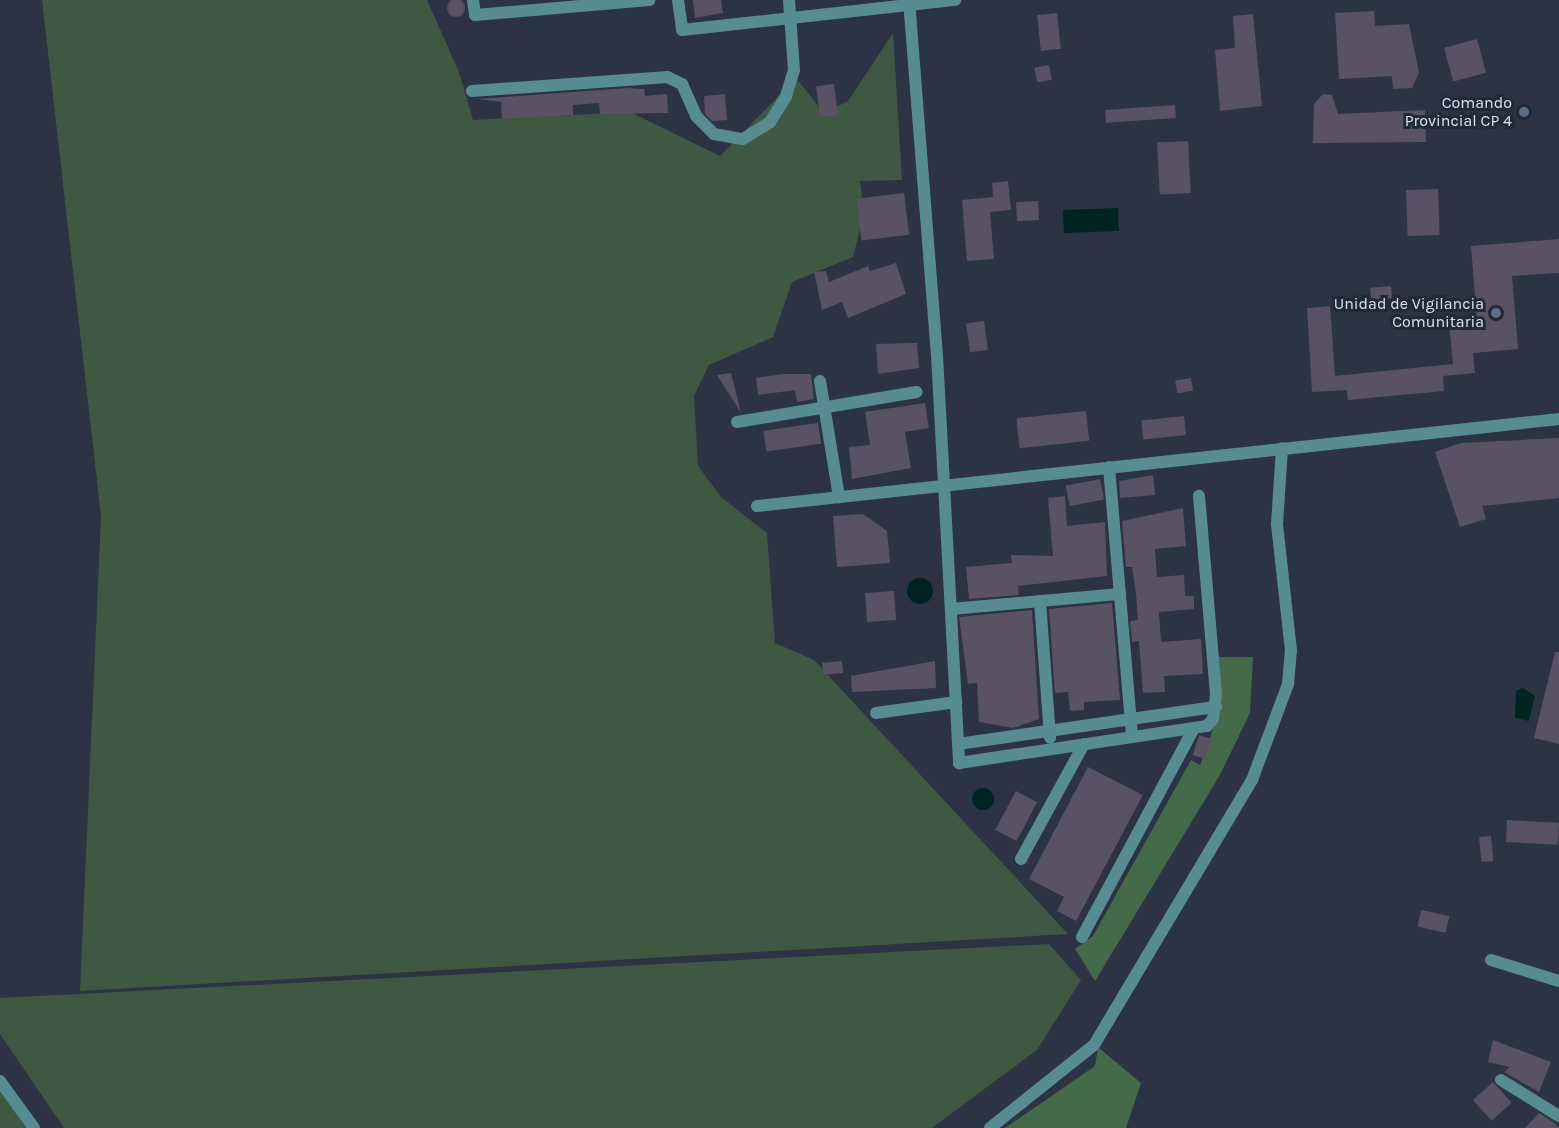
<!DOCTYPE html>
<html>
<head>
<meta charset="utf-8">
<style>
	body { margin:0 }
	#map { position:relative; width:1559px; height:1128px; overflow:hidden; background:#2c3344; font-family:Karla,sans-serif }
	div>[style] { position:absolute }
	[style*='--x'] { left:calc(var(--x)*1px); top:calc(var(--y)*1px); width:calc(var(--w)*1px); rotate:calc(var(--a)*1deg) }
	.green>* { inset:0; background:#3e5842 }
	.forest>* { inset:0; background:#446a4a }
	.water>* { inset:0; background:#002424; transform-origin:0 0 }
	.round { border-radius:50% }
	.building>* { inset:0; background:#585264; transform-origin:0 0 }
	.minor>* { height:12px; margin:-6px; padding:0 6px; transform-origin:6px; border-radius:6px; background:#578c93 }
	.dots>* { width:16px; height:16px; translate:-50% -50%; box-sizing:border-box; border:3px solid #222939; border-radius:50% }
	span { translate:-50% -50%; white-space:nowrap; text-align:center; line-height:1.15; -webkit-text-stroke:6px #222939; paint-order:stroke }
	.poi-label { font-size:16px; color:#dde2ed }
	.right { translate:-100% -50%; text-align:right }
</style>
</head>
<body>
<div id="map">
	<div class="green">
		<div style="clip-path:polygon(42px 0,427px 0,459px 72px,473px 120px,630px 112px,720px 156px,796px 78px,824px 113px,848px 101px,893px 33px,902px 180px,860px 181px,864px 214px,853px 257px,792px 282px,773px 337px,709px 365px,694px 396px,698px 466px,721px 497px,767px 533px,775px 643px,814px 660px,1068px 934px,80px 991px,101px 516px)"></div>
		<div style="clip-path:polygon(1049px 944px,1081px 980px,1037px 1050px,932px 1128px,64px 1128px,0 1034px,0 998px)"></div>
		<div style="clip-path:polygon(0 1089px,27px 1128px,0 1128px)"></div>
	</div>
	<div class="forest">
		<div style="clip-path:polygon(1219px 657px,1253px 657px,1250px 713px,1220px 775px,1095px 981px,1075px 949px,1093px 936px,1191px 760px,1200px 765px,1221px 707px)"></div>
		<div style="clip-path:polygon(1098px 1047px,1141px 1083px,1126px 1128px,1005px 1128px,1095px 1066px)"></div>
	</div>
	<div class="water">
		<div style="left:1118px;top:208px;width:23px;height:55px;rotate:88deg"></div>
		<div class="round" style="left:907px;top:578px;width:26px;height:26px"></div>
		<div style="clip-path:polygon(1523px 688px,1535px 696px,1529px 721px,1515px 718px,1516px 691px)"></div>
		<div class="round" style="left:972px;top:788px;width:22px;height:22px"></div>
	</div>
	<div class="building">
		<div class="round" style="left:447px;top:-1px;width:18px;height:18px"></div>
		<div style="clip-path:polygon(693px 0,721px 0,723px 13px,695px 18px)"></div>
		<div style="clip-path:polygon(1374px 11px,1375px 26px,1409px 24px,1419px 73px,1412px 88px,1393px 89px,1392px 76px,1339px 79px,1335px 13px)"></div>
		<div style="left:1057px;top:13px;width:36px;height:20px;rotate:84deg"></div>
		<div style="clip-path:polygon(1253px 14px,1262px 106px,1220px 111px,1215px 50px,1235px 48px,1233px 16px)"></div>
		<div style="left:1477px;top:39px;width:35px;height:34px;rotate:75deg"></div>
		<div style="left:1049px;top:65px;width:15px;height:15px;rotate:79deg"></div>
		<div style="left:834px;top:84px;width:31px;height:18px;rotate:83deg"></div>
		<div style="clip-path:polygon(628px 88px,644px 89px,645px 96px,667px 94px,668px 113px,600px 114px,599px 103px,573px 105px,573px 115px,502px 119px,501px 102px,478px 99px)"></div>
		<div style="clip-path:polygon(725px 94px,727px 120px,712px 121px,705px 114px,704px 96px)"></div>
		<div style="clip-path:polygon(1323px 94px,1332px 95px,1338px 114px,1425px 110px,1426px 142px,1313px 143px,1314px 104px)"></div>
		<div style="left:1175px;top:105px;width:13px;height:70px;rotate:86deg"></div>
		<div style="left:1188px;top:141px;width:52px;height:31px;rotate:87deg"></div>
		<div style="clip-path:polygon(1008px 181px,1011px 210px,990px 212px,994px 259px,967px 261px,962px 200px,993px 197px,992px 183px)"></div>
		<div style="left:1438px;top:189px;width:46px;height:32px;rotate:88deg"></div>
		<div style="left:904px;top:193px;width:42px;height:48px;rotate:83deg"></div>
		<div style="left:1038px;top:201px;width:19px;height:22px;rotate:87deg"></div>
		<div style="clip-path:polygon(1559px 239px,1559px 273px,1512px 276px,1518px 349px,1473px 353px,1475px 373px,1443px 376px,1444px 391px,1348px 400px,1347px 390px,1312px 392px,1307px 308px,1330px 306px,1335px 376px,1453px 364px,1449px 323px,1477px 320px,1471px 246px)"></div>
		<div style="clip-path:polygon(896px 263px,906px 294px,848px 318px,842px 302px,822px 310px,814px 272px,826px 271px,829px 282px,868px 266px,870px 271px)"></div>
		<div style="left:1391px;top:286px;width:12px;height:21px;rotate:85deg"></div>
		<div style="left:984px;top:321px;width:29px;height:18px;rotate:82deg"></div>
		<div style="clip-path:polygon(917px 343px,919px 368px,878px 374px,876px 344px)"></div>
		<div style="clip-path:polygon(731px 373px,741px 413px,717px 375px)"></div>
		<div style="clip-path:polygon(783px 374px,811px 374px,814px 399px,797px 402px,795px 390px,758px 395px,756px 378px)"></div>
		<div style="left:1191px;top:378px;width:13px;height:16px;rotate:81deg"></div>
		<div style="clip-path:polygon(925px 403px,929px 428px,905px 432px,911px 468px,852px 479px,849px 447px,870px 445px,865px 412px)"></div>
		<div style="left:1086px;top:411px;width:30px;height:70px;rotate:84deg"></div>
		<div style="left:1184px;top:416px;width:19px;height:43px;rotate:84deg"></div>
		<div style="left:818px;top:423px;width:21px;height:55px;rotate:82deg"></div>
		<div style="clip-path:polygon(1559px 438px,1559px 498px,1482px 506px,1486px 519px,1460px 527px,1435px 452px,1461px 443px)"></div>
		<div style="clip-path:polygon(1153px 475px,1155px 495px,1120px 498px,1119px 481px)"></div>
		<div style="left:1100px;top:479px;width:21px;height:35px;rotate:79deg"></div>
		<div style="clip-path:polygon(1065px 496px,1067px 526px,1105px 522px,1107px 576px,1018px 586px,1019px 595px,969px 599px,966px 567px,1012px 563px,1011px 555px,1053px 556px,1048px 498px)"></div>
		<div style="clip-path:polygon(1183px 508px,1186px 546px,1155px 549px,1157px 577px,1184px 575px,1185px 596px,1194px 596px,1194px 609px,1159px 612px,1161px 642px,1201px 639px,1203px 674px,1164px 676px,1165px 692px,1143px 693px,1139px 641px,1132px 642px,1130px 621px,1138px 620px,1136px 594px,1132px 567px,1126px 567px,1122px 521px)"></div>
		<div style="clip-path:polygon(863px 514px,887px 531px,890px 563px,837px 567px,833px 516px)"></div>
		<div style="left:894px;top:591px;width:29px;height:29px;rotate:86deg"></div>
		<div style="clip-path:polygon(1112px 603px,1120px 700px,1084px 702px,1084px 710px,1070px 711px,1068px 692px,1055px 693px,1049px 609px)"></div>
		<div style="clip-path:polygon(1032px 610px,1039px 719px,1013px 728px,979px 722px,977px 683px,968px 684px,959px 617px)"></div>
		<div style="clip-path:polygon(1555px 652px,1559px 652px,1559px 744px,1534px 738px)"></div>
		<div style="left:842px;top:661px;width:12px;height:20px;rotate:85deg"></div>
		<div style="clip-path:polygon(935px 661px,936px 688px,852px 692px,851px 676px)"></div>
		<div style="left:1199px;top:735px;width:13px;height:21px;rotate:18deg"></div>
		<div style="clip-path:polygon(1088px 767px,1143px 795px,1076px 921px,1057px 911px,1064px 897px,1029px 879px)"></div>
		<div style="left:1016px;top:791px;width:24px;height:44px;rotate:28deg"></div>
		<div style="left:1507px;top:820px;width:52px;height:22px;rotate:3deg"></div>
		<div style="left:1491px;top:836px;width:25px;height:12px;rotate:85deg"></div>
		<div style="left:1421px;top:910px;width:29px;height:17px;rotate:12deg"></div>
		<div style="clip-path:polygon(1493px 1040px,1551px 1062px,1539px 1092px,1504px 1072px,1510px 1067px,1488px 1062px)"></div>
		<div style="left:1493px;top:1082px;width:28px;height:27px;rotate:48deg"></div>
		<div style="clip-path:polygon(1539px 1113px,1553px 1122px,1559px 1128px,1525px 1128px)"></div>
	</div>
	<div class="minor">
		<div style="--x:473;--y:0;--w:15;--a:82"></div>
		<div style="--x:475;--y:15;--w:175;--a:-4.9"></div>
		<div style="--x:678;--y:0;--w:30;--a:82"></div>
		<div style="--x:682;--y:30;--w:275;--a:-6.3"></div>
		<div style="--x:909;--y:0;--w:356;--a:85.5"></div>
		<div style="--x:937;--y:355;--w:409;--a:86.9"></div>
		<div style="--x:959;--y:763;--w:251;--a:-8.5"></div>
		<div style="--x:1207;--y:726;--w:9;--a:-49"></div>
		<div style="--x:1213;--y:719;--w:25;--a:-83"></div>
		<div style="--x:1216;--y:694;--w:199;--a:-94.9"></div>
		<div style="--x:472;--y:91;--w:196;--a:-4.1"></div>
		<div style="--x:667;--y:77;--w:17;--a:25"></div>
		<div style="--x:682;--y:84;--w:35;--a:66"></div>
		<div style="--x:696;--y:116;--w:25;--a:45"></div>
		<div style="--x:714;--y:134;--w:29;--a:10"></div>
		<div style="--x:743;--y:139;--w:32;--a:-32"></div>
		<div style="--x:770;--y:122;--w:31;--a:-58"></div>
		<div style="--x:786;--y:96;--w:27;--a:-73"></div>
		<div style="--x:794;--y:70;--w:70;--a:-94.1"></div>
		<div style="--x:820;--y:381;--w:118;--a:80.7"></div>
		<div style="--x:737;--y:422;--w:182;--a:-9.5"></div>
		<div style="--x:1109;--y:467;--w:271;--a:85.1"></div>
		<div style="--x:757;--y:506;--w:807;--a:-6.19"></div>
		<div style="--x:1040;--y:601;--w:137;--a:85.8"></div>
		<div style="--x:951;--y:609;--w:170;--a:-5.1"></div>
		<div style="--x:876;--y:713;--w:81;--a:-7.8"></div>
		<div style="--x:958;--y:744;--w:261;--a:-8.2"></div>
		<div style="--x:1021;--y:859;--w:131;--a:-61.3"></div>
		<div style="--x:1082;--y:937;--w:237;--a:-61.8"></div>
		<div style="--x:1491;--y:960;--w:71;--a:17.2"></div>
		<div style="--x:1501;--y:1080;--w:68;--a:31.8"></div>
		<div style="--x:0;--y:1081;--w:58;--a:54.1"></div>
		<div style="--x:990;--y:1128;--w:133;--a:-38.6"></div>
		<div style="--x:1094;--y:1045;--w:309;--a:-59.2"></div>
		<div style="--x:1252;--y:780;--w:103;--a:-69.4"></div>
		<div style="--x:1288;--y:684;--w:33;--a:-85"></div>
		<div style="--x:1291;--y:651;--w:128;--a:-96.3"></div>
		<div style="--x:1277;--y:524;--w:76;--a:-86.2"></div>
	</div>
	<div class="dots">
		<div style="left:1524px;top:112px;background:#5c6f8a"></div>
		<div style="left:1496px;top:313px;background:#5c6f8a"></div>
	</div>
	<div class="poi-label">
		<span class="right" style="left:1512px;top:112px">Comando<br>Provincial CP 4</span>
		<span class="right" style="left:1484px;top:313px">Unidad de Vigilancia<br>Comunitaria</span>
	</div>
</div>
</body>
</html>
